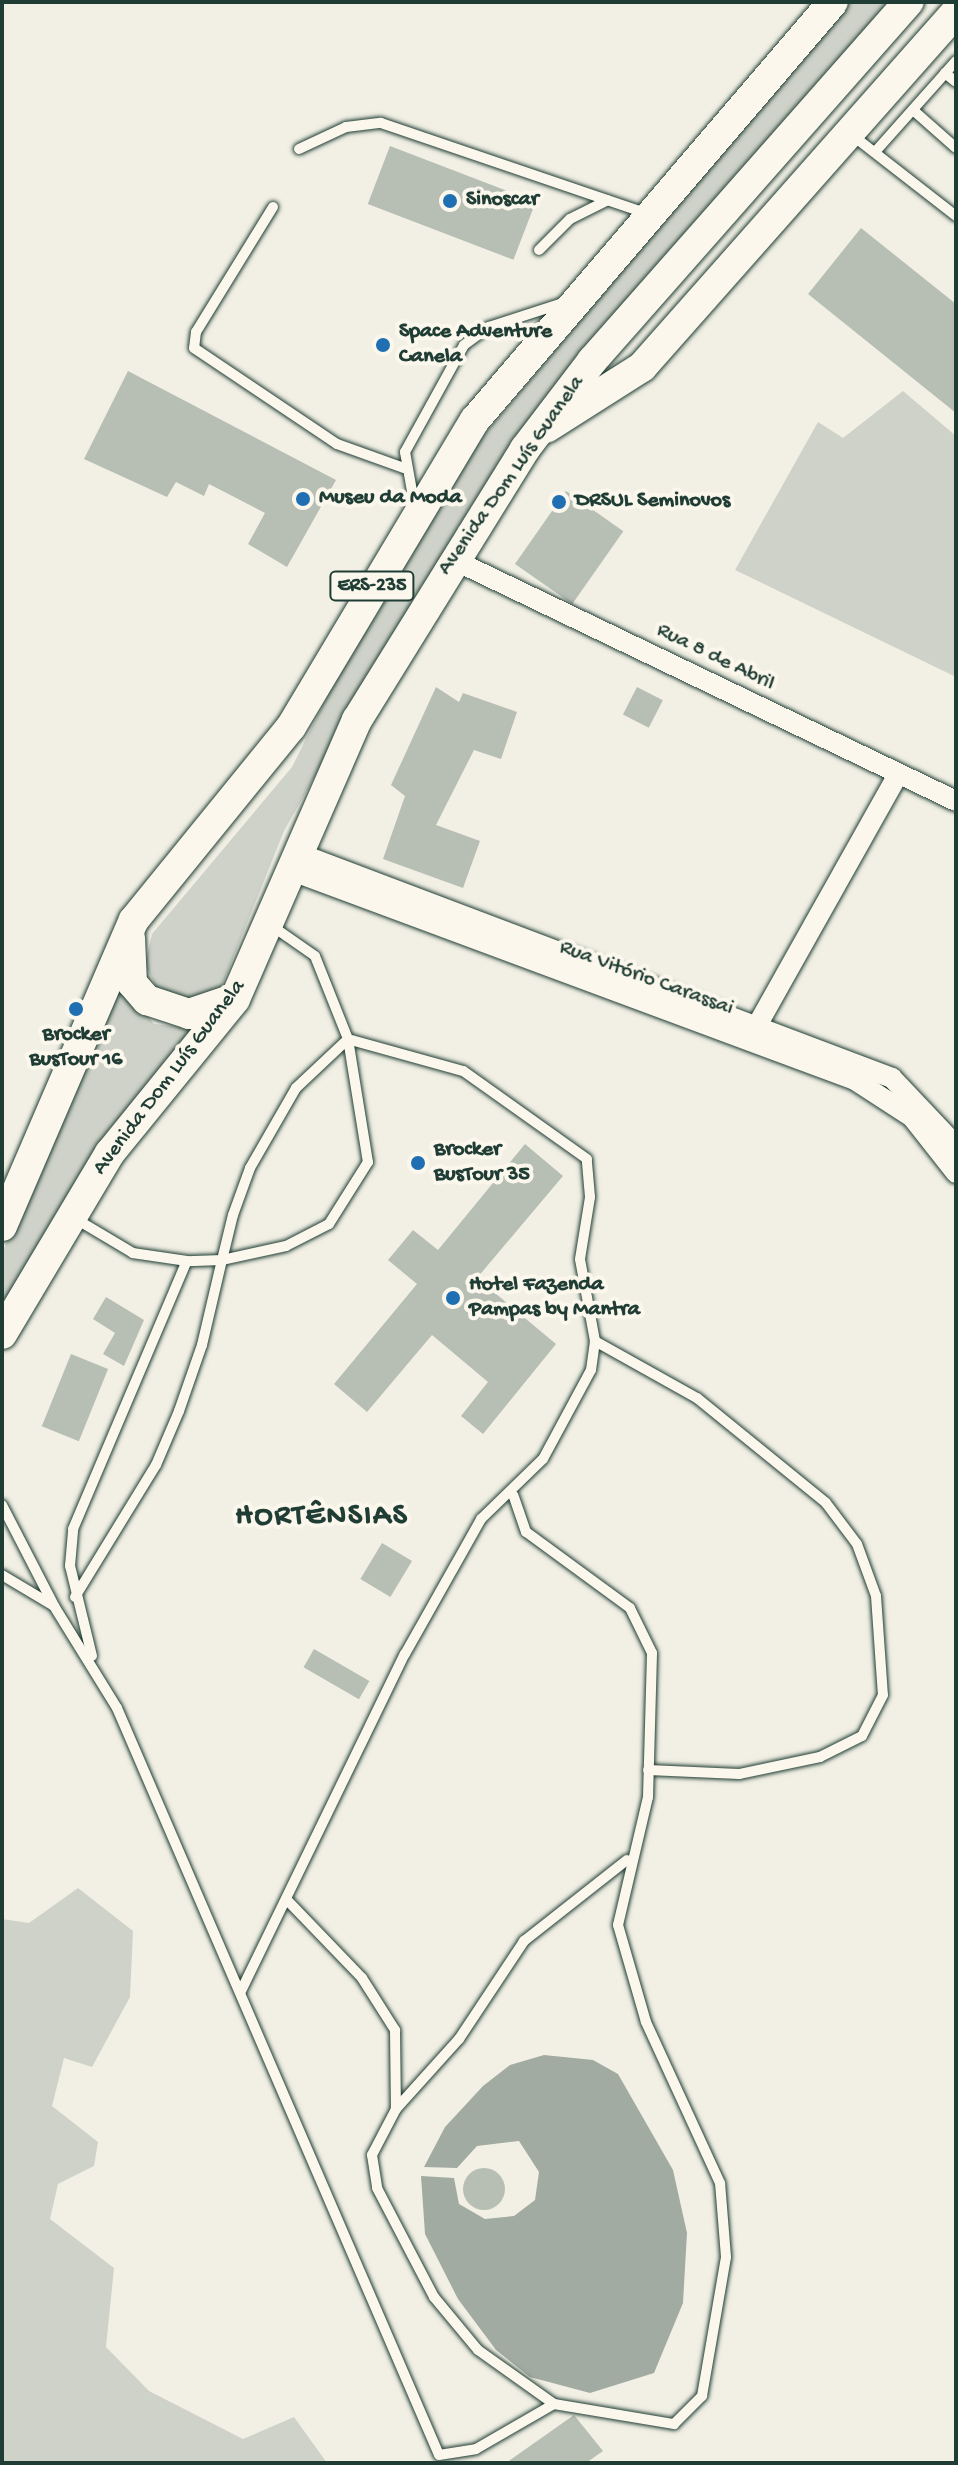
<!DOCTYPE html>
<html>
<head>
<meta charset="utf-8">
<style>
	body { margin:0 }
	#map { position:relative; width:958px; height:2465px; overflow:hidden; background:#f2f0e5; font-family:"Gochi Hand",sans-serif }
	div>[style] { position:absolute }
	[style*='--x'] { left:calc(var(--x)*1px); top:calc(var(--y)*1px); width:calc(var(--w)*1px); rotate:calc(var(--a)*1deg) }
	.green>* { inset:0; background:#cfd2c8 }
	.water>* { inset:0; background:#a2aba1 }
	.building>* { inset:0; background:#b7beb3; transform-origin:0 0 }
	.round { border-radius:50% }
	.roads { filter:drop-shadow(0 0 2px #1f3d34) drop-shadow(0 0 2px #1f3d34) }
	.lane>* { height:10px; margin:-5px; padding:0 5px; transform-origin:5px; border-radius:5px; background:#fbf7ec }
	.street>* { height:20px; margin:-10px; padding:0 10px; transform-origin:10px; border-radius:10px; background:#fbf7ec }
	.primary>* { height:30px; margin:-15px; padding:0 15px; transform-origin:15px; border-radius:15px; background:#fbf7ec }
	.dots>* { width:22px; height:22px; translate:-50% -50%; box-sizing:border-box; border:4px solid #fbf7ec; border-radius:50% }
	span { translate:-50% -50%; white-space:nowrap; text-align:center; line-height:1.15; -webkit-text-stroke:8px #fbf7ec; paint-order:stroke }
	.shield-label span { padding:2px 6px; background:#fbf7ec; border:2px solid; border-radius:6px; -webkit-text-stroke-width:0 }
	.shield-label { font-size:20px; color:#1f3d34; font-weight:700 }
	.poi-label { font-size:22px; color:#1f3d34; font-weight:700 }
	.left { translate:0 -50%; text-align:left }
	.street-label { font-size:22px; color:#1f3d34 }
	.district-label { font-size:30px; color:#1f3d34; font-weight:700; letter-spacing:2px }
	.frame { position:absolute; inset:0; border:4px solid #1f3d34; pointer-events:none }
</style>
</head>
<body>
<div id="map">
	<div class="green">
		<div style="clip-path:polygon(848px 2px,890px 2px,399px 627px,284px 831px,221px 988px,196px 1001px,157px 988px,145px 965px,152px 934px,292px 767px,364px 623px,480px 440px)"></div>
		<div style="clip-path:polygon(903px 391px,956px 436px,956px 677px,735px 570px,818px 422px,843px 438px)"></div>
		<div style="clip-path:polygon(121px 984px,154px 1024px,199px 1029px,99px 1143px,2px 1311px,2px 1253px)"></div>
		<div style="clip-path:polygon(78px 1888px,133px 1931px,130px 1997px,92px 2067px,64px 2058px,52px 2106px,98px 2142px,94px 2166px,58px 2184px,50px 2219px,114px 2268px,106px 2347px,149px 2391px,243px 2439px,294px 2417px,327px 2463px,2px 2463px,2px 1919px,29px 1923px)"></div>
	</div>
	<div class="water">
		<div style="clip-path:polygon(544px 2055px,593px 2060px,618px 2074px,673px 2170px,687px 2233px,683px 2303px,654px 2373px,590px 2393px,530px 2377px,496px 2350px,458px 2299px,425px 2234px,421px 2176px,454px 2178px,459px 2204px,485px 2219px,514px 2216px,535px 2200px,539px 2172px,519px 2141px,477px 2146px,457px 2168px,424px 2167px,445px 2127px,483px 2086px,510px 2065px)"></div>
	</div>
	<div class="building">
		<div style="left:390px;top:146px;width:156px;height:62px;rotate:21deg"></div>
		<div style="clip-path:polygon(861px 228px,956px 304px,956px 413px,808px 294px)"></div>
		<div style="clip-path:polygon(128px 371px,336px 480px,287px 567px,248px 544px,265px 513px,209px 484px,204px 496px,176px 482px,167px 497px,84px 459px)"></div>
		<div style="left:566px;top:491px;width:70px;height:89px;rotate:35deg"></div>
		<div style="clip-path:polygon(436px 687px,459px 702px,463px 693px,517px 712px,501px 759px,474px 750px,436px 825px,480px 841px,463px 888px,383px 859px,405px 796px,391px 785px)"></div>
		<div style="left:637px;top:687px;width:29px;height:31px;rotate:27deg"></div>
		<div style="clip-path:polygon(525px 1144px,563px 1176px,477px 1278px,556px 1344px,483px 1434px,461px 1416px,488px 1382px,432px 1335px,367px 1412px,334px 1384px,417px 1284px,388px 1260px,413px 1230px,438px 1250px)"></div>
		<div style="clip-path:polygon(106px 1297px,144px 1320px,124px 1366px,103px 1354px,115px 1333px,93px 1319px)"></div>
		<div style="left:71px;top:1354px;width:40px;height:78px;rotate:22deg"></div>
		<div style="left:382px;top:1543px;width:35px;height:42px;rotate:31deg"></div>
		<div style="left:314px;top:1649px;width:64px;height:21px;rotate:30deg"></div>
		<div class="round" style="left:463px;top:2168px;width:42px;height:42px"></div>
		<div style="clip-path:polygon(574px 2415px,603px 2451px,586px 2463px,506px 2463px)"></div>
	</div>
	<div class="roads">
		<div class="lane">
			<div style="--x:945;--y:73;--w:14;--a:39"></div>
			<div style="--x:913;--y:110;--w:57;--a:41.5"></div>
			<div style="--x:852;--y:135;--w:132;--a:37.9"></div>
			<div style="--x:299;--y:149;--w:52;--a:-25.1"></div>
			<div style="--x:346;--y:127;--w:35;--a:-7"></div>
			<div style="--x:381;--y:123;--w:280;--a:18.8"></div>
			<div style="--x:875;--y:152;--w:122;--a:-48.3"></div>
			<div style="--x:273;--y:207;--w:147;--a:121.6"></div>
			<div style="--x:196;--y:332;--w:16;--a:97"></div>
			<div style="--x:194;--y:348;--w:172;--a:33.9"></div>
			<div style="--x:337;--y:444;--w:71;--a:19.7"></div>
			<div style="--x:539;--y:250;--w:44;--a:-45"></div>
			<div style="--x:570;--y:219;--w:42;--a:-26.6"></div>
			<div style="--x:415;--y:508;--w:57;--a:-100.1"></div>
			<div style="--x:405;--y:452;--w:122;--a:-61.1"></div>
			<div style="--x:464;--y:345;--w:31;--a:-36"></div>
			<div style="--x:489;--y:327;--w:81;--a:-18"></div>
			<div style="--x:595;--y:1341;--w:117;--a:29.2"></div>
			<div style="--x:697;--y:1398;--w:166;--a:39.1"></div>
			<div style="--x:826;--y:1503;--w:51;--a:52.9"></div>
			<div style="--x:857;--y:1544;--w:55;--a:69.9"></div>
			<div style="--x:876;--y:1596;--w:99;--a:86"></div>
			<div style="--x:883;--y:1695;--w:46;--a:117.1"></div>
			<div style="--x:862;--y:1736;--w:47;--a:153.4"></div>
			<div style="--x:820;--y:1757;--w:83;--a:168.1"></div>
			<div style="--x:739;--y:1774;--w:91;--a:-177.5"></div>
			<div style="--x:2;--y:1505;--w:111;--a:62.7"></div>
			<div style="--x:2;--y:1575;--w:61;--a:30.8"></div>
			<div style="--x:54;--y:1606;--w:120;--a:58.3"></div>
			<div style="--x:117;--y:1708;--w:813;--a:66.68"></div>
			<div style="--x:439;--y:2455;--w:37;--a:-9"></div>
			<div style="--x:476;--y:2449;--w:90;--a:-30"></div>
			<div style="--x:554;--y:2404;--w:122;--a:9.5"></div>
			<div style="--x:674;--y:2424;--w:40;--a:-45"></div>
			<div style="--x:702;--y:2396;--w:141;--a:-80.2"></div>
			<div style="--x:726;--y:2257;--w:74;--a:-94.6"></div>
			<div style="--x:720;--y:2183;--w:177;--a:-114.7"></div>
			<div style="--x:646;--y:2022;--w:101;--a:-106.1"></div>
			<div style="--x:618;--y:1925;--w:131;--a:-76.8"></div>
			<div style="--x:648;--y:1797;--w:144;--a:-88.4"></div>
			<div style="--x:652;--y:1653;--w:50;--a:-116.1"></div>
			<div style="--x:630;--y:1608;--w:129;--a:-143.8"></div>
			<div style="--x:526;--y:1532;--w:39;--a:-109"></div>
			<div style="--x:75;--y:1597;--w:155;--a:-58.5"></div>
			<div style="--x:156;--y:1465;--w:59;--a:-66.9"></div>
			<div style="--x:179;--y:1411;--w:70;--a:-70.8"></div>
			<div style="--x:202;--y:1345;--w:87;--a:-76.8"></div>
			<div style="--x:222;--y:1260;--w:46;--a:-76.3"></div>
			<div style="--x:233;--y:1215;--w:50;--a:-70.1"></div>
			<div style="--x:250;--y:1168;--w:92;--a:-60.1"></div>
			<div style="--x:296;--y:1088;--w:71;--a:-43.3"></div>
			<div style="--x:348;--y:1039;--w:125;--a:80.8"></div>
			<div style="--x:368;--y:1162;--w:73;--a:122.2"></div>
			<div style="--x:329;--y:1224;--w:48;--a:152.9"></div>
			<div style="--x:286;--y:1246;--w:66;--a:167.7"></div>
			<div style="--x:222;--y:1260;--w:35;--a:178"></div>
			<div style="--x:187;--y:1261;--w:55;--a:-171.6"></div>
			<div style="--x:133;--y:1253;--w:66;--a:-149.2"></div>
			<div style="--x:92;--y:1656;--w:93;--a:-103.7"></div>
			<div style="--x:70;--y:1566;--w:37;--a:-85"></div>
			<div style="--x:73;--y:1529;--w:291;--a:-67"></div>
			<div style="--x:288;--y:1901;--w:107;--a:46.1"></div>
			<div style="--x:362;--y:1978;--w:62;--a:57.6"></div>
			<div style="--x:395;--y:2030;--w:79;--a:89.3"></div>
			<div style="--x:396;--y:2109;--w:52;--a:117.6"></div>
			<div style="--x:372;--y:2155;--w:33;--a:81"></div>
			<div style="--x:377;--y:2188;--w:123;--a:62.4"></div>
			<div style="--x:434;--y:2297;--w:69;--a:50.3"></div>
			<div style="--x:478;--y:2350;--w:93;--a:35.4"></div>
			<div style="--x:241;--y:1991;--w:375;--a:-64.1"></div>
			<div style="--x:405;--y:1654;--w:155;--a:-60.6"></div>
			<div style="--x:481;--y:1519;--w:86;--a:-44.1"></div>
			<div style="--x:543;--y:1459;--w:101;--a:-61.7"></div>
			<div style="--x:591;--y:1370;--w:29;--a:-82"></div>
			<div style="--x:595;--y:1341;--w:83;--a:-100.4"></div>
			<div style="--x:580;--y:1259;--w:63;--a:-80.8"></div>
			<div style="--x:590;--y:1197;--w:38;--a:-95"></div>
			<div style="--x:587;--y:1159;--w:152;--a:-144.6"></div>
			<div style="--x:463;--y:1071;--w:119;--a:-164.5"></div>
			<div style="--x:348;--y:1039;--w:89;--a:-111.7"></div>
			<div style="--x:315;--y:956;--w:52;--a:-145.1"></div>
			<div style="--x:396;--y:2109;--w:94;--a:-48"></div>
			<div style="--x:459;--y:2039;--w:118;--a:-56.4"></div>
			<div style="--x:524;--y:1941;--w:131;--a:-38.2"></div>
		</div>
		<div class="street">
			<div style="--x:452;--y:559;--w:559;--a:25.65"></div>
			<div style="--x:298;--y:853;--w:635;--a:20.75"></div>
			<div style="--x:892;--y:1078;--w:93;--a:46.7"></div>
			<div style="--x:292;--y:871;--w:601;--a:20.37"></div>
			<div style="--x:855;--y:1080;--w:68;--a:33"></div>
			<div style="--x:912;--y:1117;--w:71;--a:51.8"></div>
			<div style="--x:749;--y:1040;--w:304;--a:-60.7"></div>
		</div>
		<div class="primary">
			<div style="--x:546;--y:428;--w:114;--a:-32.4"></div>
			<div style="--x:642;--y:367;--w:474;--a:-48.5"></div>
			<div style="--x:130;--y:938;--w:45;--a:87.5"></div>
			<div style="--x:132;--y:983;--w:23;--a:49"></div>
			<div style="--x:147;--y:1000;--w:44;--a:18.4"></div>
			<div style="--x:189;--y:1014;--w:46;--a:-18.8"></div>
			<div style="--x:2;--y:1226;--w:333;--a:-66.7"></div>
			<div style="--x:134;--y:920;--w:249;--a:-50.9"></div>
			<div style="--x:291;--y:727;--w:358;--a:-59.1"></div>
			<div style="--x:475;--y:420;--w:550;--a:-49.42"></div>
			<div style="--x:2;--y:1334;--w:211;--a:-59.2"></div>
			<div style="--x:110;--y:1153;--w:198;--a:-50.9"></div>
			<div style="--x:235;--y:999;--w:305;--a:-66.4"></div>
			<div style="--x:357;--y:720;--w:319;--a:-58.2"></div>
			<div style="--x:525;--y:449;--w:111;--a:-52.7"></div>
			<div style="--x:592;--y:361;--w:479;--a:-48.6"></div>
		</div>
	</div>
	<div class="dots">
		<div style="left:450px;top:201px;background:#1f6fb2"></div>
		<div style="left:383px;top:345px;background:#1f6fb2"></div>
		<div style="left:303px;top:499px;background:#1f6fb2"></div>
		<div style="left:559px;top:502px;background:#1f6fb2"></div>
		<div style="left:76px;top:1009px;background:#1f6fb2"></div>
		<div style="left:418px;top:1163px;background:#1f6fb2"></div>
		<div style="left:453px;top:1298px;background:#1f6fb2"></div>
	</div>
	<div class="shield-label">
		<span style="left:372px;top:586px">ERS-235</span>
	</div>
	<div class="poi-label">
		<span class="left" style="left:466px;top:201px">Sinoscar</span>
		<span class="left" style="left:399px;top:345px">Space Adventure<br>Canela</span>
		<span class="left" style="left:319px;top:499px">Museu da Moda</span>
		<span class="left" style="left:575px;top:502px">DRSUL Seminovos</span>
		<span style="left:76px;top:1048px">Brocker<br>BusTour 16</span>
		<span class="left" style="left:434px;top:1163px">Brocker<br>BusTour 35</span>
		<span class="left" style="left:469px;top:1298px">Hotel Fazenda<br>Pampas by Mantra</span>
	</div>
	<div class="street-label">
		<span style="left:512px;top:476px;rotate:-55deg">Avenida Dom Luís Guanela</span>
		<span style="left:715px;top:658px;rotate:26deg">Rua 8 de Abril</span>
		<span style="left:646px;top:979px;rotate:20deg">Rua Vitório Carassai</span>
		<span style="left:170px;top:1078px;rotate:-53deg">Avenida Dom Luís Guanela</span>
	</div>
	<div class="district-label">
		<span style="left:322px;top:1518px">HORTÊNSIAS</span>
	</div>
	<div class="frame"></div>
</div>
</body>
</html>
